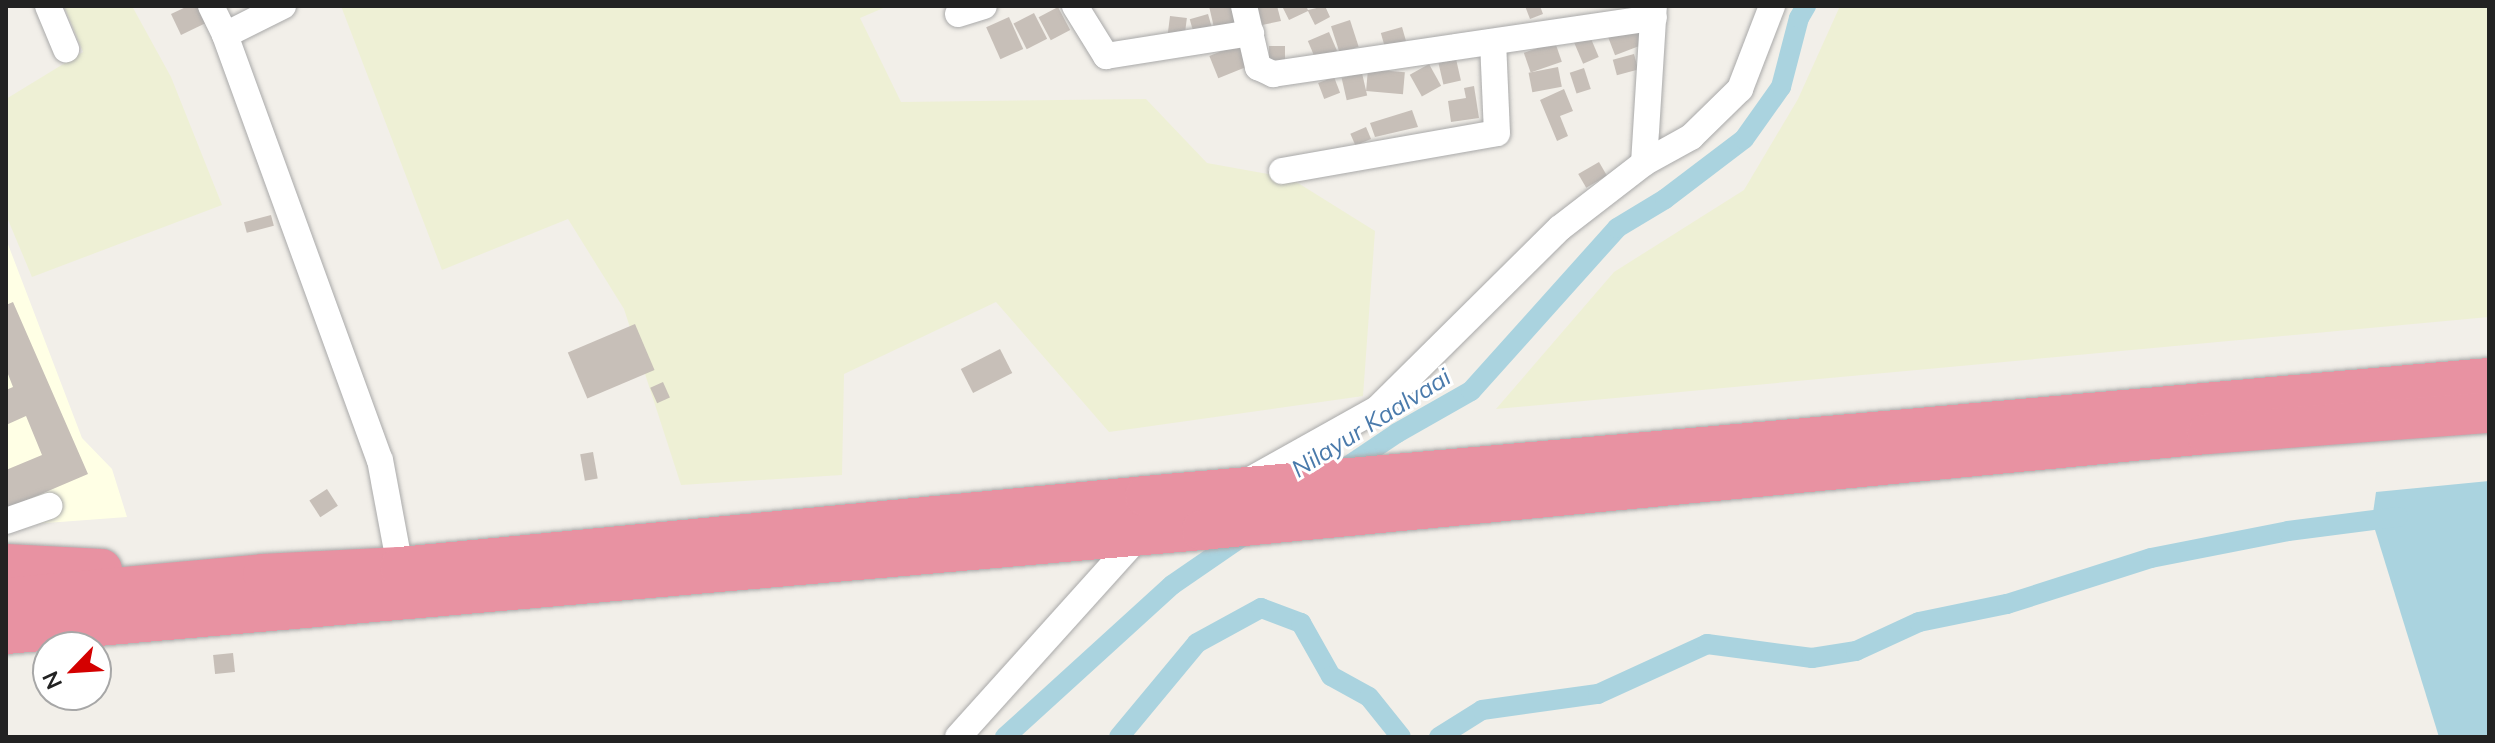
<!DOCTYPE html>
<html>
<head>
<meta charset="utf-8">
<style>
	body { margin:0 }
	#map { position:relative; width:2495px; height:743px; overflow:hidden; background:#f2efe9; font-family:Mulish,sans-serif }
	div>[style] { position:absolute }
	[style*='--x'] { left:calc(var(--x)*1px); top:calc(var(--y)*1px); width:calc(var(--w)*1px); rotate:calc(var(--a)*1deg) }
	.education>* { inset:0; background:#ffffe5 }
	.farmland>* { inset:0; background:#eef0d5 }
	.water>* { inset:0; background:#aad3df }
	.canal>* { height:20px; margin:-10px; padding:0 10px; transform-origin:10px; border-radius:10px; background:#aad3df }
	.building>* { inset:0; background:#c7bfb8; transform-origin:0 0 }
	.roads { filter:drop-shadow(0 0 2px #a9a9a9) drop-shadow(0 0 2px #a9a9a9) }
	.minor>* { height:26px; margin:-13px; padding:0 13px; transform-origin:13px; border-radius:13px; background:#fff }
	.highway>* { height:40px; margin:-20px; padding:0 20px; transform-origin:20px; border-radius:20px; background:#e892a2 }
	span { translate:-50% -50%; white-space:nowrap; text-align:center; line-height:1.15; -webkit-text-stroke:6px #fff; paint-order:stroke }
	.water-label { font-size:24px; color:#4a7aab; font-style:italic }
	.frame { position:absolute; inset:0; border:8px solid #222; pointer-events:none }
	.north { position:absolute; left:32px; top:631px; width:80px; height:80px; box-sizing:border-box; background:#fff; border:2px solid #a7a7a7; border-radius:50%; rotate:245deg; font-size:22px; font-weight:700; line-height:32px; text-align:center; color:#222 }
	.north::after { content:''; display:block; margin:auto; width:28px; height:36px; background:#d40000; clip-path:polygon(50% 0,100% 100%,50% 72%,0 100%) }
</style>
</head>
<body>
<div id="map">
	<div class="education">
		<div style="clip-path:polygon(6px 239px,82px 438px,112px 469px,127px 517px,6px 526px)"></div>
	</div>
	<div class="farmland">
		<div style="clip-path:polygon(64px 6px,132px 6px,171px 77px,222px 205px,32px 277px,6px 215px,6px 99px,83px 52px)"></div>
		<div style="clip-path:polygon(341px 6px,888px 6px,860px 18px,901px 102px,1146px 99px,1207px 163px,1290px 178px,1375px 231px,1363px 396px,1109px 432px,996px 302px,844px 374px,842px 475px,681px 485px,624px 309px,568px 219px,442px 270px)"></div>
		<div style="clip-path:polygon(1840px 6px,2489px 6px,2489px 317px,1496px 409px,1614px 272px,1744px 190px,1798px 99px)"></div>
	</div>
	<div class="water">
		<div style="clip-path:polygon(2489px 481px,2489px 737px,2439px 737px,2372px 520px,2376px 492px)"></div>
	</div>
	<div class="canal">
		<div style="--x:1339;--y:472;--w:70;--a:-33.9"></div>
		<div style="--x:1397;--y:433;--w:85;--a:-29.6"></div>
		<div style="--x:1471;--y:391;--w:219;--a:-48.1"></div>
		<div style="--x:1617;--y:228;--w:56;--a:-31.1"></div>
		<div style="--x:1665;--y:199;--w:99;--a:-37.2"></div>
		<div style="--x:1744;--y:139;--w:64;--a:-54.6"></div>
		<div style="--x:1781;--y:87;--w:71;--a:-75.4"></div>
		<div style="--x:1799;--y:18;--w:14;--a:-60"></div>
		<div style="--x:1005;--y:737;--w:226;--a:-42.3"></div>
		<div style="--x:1172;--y:585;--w:90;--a:-34.6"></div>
		<div style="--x:1119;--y:737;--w:122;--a:-50.3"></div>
		<div style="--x:1197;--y:643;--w:73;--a:-28.7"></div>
		<div style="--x:1261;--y:608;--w:43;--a:20.6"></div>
		<div style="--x:1301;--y:623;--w:61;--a:60.5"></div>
		<div style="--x:1331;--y:676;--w:43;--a:28.9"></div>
		<div style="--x:1369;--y:697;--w:51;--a:51.3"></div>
		<div style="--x:1439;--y:737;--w:51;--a:-32.1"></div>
		<div style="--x:1482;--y:710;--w:117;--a:-7.9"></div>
		<div style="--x:1598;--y:694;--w:120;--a:-24.6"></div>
		<div style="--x:1707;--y:644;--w:106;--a:7.6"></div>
		<div style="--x:1812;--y:658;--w:45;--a:-9"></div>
		<div style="--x:1856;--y:651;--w:69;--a:-24.7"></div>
		<div style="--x:1919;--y:622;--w:90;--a:-11.6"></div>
		<div style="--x:2007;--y:604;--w:151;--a:-17.7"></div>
		<div style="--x:2151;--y:558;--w:140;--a:-11.1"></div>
		<div style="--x:2288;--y:531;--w:111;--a:-7.3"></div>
	</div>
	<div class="building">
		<div style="clip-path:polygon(188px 6px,205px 6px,212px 20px,181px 35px,171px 14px)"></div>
		<div style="clip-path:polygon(1209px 6px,1234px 6px,1238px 27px,1215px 32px)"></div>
		<div style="clip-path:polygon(1277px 6px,1281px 21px,1262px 25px,1258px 8px)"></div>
		<div style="clip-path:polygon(1282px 6px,1306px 6px,1308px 10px,1325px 6px,1330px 17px,1315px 25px,1308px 11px,1289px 20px)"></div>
		<div style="clip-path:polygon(1525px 6px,1540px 6px,1543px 14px,1530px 19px)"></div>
		<div style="left:1058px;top:7px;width:26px;height:22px;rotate:62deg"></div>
		<div style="left:1034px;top:13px;width:29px;height:23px;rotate:63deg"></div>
		<div style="left:1208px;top:14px;width:15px;height:19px;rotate:74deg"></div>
		<div style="left:1170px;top:16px;width:17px;height:21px;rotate:7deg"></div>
		<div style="left:1009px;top:17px;width:35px;height:25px;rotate:66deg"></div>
		<div style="left:1350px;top:20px;width:28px;height:20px;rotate:72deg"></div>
		<div style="left:1638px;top:23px;width:22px;height:33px;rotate:69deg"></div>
		<div style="left:1402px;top:27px;width:15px;height:22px;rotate:74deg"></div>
		<div style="left:1329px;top:32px;width:21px;height:23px;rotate:67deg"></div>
		<div style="left:1589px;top:34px;width:25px;height:17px;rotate:67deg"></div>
		<div style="left:1555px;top:42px;width:21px;height:33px;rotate:71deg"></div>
		<div style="left:1239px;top:44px;width:24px;height:32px;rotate:68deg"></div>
		<div style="left:1269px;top:46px;width:16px;height:14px"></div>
		<div style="left:1634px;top:54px;width:16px;height:22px;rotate:75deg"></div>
		<div style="left:1456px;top:59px;width:22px;height:18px;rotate:77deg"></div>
		<div style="left:1429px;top:64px;width:25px;height:22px;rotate:61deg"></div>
		<div style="left:1558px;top:67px;width:20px;height:30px;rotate:79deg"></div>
		<div style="left:1584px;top:68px;width:22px;height:15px;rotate:72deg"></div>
		<div style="left:1368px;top:69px;width:37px;height:22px;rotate:5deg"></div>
		<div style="left:1362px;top:73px;width:23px;height:21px;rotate:77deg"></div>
		<div style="left:1334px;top:77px;width:17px;height:17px;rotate:69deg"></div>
		<div style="clip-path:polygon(1474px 86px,1479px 118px,1451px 122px,1448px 101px,1466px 98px,1464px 88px)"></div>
		<div style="clip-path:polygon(1564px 89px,1573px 111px,1560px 116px,1568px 136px,1557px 141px,1540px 100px)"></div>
		<div style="clip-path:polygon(1412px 110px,1418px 127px,1375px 137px,1370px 123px)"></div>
		<div style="left:1366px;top:127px;width:13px;height:17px;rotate:67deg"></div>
		<div style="left:1599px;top:162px;width:16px;height:24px;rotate:60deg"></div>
		<div style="left:271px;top:215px;width:11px;height:28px;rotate:75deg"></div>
		<div style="clip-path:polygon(13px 302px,88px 474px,6px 509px,6px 470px,42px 455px,26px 416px,6px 425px,6px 390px,13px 387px,6px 369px,6px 305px)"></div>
		<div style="left:635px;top:324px;width:50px;height:73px;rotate:67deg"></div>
		<div style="left:1000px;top:349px;width:27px;height:44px;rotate:63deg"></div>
		<div style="left:663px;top:382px;width:17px;height:14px;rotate:66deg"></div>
		<div style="left:593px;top:452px;width:27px;height:13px;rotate:80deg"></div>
		<div style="left:327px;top:489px;width:20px;height:21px;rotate:57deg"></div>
		<div style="left:233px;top:653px;width:19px;height:20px;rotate:84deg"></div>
	</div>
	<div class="roads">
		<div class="minor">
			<div style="--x:48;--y:6;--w:47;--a:67.3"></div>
			<div style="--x:211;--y:6;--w:32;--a:64"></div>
			<div style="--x:225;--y:35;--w:452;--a:70"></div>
			<div style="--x:380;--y:460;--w:109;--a:79.4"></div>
			<div style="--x:1075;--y:6;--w:59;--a:58.2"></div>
			<div style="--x:1106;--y:56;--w:147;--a:-9"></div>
			<div style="--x:1244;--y:6;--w:63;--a:77.1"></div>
			<div style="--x:1258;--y:67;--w:17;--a:25"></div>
			<div style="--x:1273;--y:74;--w:385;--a:-8.4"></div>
			<div style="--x:958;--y:14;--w:27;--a:-17"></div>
			<div style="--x:225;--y:35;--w:65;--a:-26.6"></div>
			<div style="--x:1644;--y:163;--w:157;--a:-86.4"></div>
			<div style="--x:1282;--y:171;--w:218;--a:-10"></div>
			<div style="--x:1497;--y:133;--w:91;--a:-92.5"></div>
			<div style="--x:1250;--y:480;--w:145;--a:-29.2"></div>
			<div style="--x:1377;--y:409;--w:257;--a:-44.7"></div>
			<div style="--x:1560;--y:228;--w:106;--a:-37.7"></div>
			<div style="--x:1644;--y:163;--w:54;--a:-29"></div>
			<div style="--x:1691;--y:137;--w:69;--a:-44.4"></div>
			<div style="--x:1740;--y:89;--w:89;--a:-68.9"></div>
			<div style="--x:6;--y:521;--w:46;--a:-19.2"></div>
			<div style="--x:958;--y:737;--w:280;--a:-48"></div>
		</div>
		<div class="highway">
			<div style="--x:6;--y:564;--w:96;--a:3"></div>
			<div style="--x:6;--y:598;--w:258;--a:-5.3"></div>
			<div style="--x:263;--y:574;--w:137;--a:-2.9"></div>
			<div style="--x:400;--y:567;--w:748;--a:-5.44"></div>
			<div style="--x:1145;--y:496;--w:1349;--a:-5.02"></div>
			<div style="--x:6;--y:634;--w:1201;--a:-4.97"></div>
			<div style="--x:1202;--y:530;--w:1010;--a:-5.46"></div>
			<div style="--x:2207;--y:434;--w:283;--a:-4.3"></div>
		</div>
	</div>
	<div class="water-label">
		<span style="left:1371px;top:423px;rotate:-32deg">Nilayur Kaalvaai</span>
	</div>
	<div class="frame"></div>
	<div class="north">N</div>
</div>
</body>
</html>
